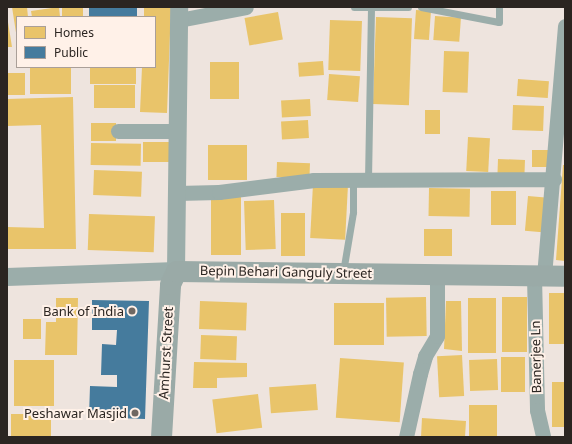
<!DOCTYPE html>
<html>
<head>
<meta charset="utf-8">
<style>
	body { margin:0 }
	#map { position:relative; width:572px; height:444px; overflow:hidden; background:#eee4de; font-family:"Noto Sans",sans-serif }
	div>[style] { position:absolute }
	[style*='--x'] { left:calc(var(--x)*1px); top:calc(var(--y)*1px); width:calc(var(--w)*1px); rotate:calc(var(--a)*1deg) }
	.homes>* { inset:0; background:#e9c46a; transform-origin:0 0 }
	.public>* { inset:0; background:#457b9d; transform-origin:0 0 }
	.service>* { height:7px; margin:-3.5px; padding:0 3.5px; transform-origin:3.5px; border-radius:3.5px; background:#9badaa }
	.minor>* { height:15px; margin:-7.5px; padding:0 7.5px; transform-origin:7.5px; border-radius:7.5px; background:#9badaa }
	.tertiary>* { height:18px; margin:-9px; padding:0 9px; transform-origin:9px; border-radius:9px; background:#9badaa }
	.secondary>* { height:21px; margin:-10.5px; padding:0 10.5px; transform-origin:10.5px; border-radius:10.5px; background:#9aaaa7 }
	.dots>* { width:11px; height:11px; translate:-50% -50%; box-sizing:border-box; border:2px solid #fff1e8; border-radius:50% }
	span { translate:-50% -50%; white-space:nowrap; text-align:center; line-height:1.15; -webkit-text-stroke:4px #fff1e8; paint-order:stroke }
	.street-label { font-size:13px; color:#2b2521 }
	.poi-label { font-size:13px; color:#2b2521 }
	.right { translate:-100% -50%; text-align:right }
	.frame { position:absolute; inset:0; border:8px solid #2b2521; pointer-events:none }
	.legend { position:absolute; left:16px; top:16px; width:140px; height:52px; box-sizing:border-box; background:#fff1e8; border:1px solid #aa9f98; margin:0; padding:5px 7px; list-style:none; font-size:12px; color:#2b2521 }
	.legend li { display:flex; align-items:center; gap:8px; height:20px }
	.legend b { width:20px; border:1px solid #aa9f98 }
</style>
</head>
<body>
<div id="map">
	<div class="homes">
		<div style="clip-path:polygon(12px 7px,27px 7px,28px 17px,17px 17px,17px 39px)"></div>
		<div style="clip-path:polygon(59px 7px,60px 17px,32px 17px,31px 11px)"></div>
		<div style="left:62px;top:7px;width:21px;height:10px"></div>
		<div style="clip-path:polygon(144px 7px,171px 7px,167px 113px,140px 112px,142px 67px,155px 67px,155px 17px,144px 17px)"></div>
		<div style="left:416px;top:10px;width:15px;height:29px;rotate:4deg"></div>
		<div style="left:278px;top:12px;width:28px;height:34px;rotate:80deg"></div>
		<div style="clip-path:polygon(7px 16px,12px 47px,7px 47px)"></div>
		<div style="left:435px;top:16px;width:26px;height:24px;rotate:4deg"></div>
		<div style="left:376px;top:17px;width:36px;height:87px;rotate:2deg"></div>
		<div style="left:330px;top:20px;width:32px;height:50px;rotate:2deg"></div>
		<div style="left:444px;top:51px;width:25px;height:41px;rotate:2deg"></div>
		<div style="left:323px;top:61px;width:14px;height:25px;rotate:86deg"></div>
		<div style="left:210px;top:62px;width:29px;height:37px"></div>
		<div style="left:30px;top:67px;width:41px;height:27px"></div>
		<div style="left:90px;top:67px;width:46px;height:17px"></div>
		<div style="left:7px;top:73px;width:18px;height:22px"></div>
		<div style="left:329px;top:74px;width:31px;height:26px;rotate:4deg"></div>
		<div style="left:518px;top:79px;width:31px;height:17px;rotate:4deg"></div>
		<div style="left:135px;top:85px;width:23px;height:41px;rotate:90deg"></div>
		<div style="clip-path:polygon(73px 97px,76px 249px,7px 249px,7px 227px,44px 228px,41px 125px,7px 126px,7px 99px)"></div>
		<div style="left:310px;top:99px;width:17px;height:29px;rotate:87deg"></div>
		<div style="left:513px;top:105px;width:31px;height:25px;rotate:2deg"></div>
		<div style="left:425px;top:110px;width:15px;height:24px"></div>
		<div style="left:308px;top:120px;width:18px;height:27px;rotate:87deg"></div>
		<div style="left:91px;top:123px;width:25px;height:18px"></div>
		<div style="left:468px;top:137px;width:22px;height:34px;rotate:3deg"></div>
		<div style="left:143px;top:142px;width:28px;height:20px"></div>
		<div style="left:91px;top:143px;width:50px;height:22px;rotate:1deg"></div>
		<div style="left:208px;top:145px;width:39px;height:35px"></div>
		<div style="left:532px;top:150px;width:20px;height:17px"></div>
		<div style="left:498px;top:159px;width:27px;height:15px;rotate:2deg"></div>
		<div style="left:277px;top:162px;width:33px;height:15px;rotate:2deg"></div>
		<div style="clip-path:polygon(563px 165px,565px 165px,565px 261px,556px 260px)"></div>
		<div style="left:94px;top:170px;width:48px;height:25px;rotate:2deg"></div>
		<div style="left:313px;top:184px;width:35px;height:54px;rotate:3deg"></div>
		<div style="left:429px;top:188px;width:41px;height:28px;rotate:1deg"></div>
		<div style="left:491px;top:191px;width:25px;height:34px"></div>
		<div style="left:211px;top:193px;width:30px;height:62px"></div>
		<div style="left:528px;top:196px;width:23px;height:35px;rotate:5deg"></div>
		<div style="left:274px;top:200px;width:49px;height:30px;rotate:88deg"></div>
		<div style="left:281px;top:213px;width:24px;height:43px"></div>
		<div style="left:89px;top:214px;width:66px;height:36px;rotate:2deg"></div>
		<div style="left:424px;top:229px;width:28px;height:27px"></div>
		<div style="left:549px;top:293px;width:16px;height:51px"></div>
		<div style="left:426px;top:297px;width:39px;height:40px;rotate:89deg"></div>
		<div style="left:502px;top:297px;width:25px;height:55px"></div>
		<div style="clip-path:polygon(56px 298px,78px 298px,77px 355px,45px 355px,46px 322px,56px 322px)"></div>
		<div style="left:468px;top:298px;width:28px;height:55px"></div>
		<div style="left:200px;top:301px;width:47px;height:28px;rotate:2deg"></div>
		<div style="clip-path:polygon(446px 301px,461px 301px,462px 351px,444px 349px)"></div>
		<div style="left:334px;top:303px;width:50px;height:42px"></div>
		<div style="left:23px;top:319px;width:18px;height:20px"></div>
		<div style="left:201px;top:335px;width:36px;height:24px;rotate:2deg"></div>
		<div style="left:462px;top:355px;width:41px;height:25px;rotate:87deg"></div>
		<div style="left:501px;top:357px;width:24px;height:35px"></div>
		<div style="left:340px;top:358px;width:64px;height:60px;rotate:4deg"></div>
		<div style="left:497px;top:359px;width:31px;height:28px;rotate:88deg"></div>
		<div style="left:14px;top:360px;width:40px;height:46px"></div>
		<div style="clip-path:polygon(194px 362px,247px 363px,247px 377px,217px 378px,217px 388px,193px 388px)"></div>
		<div style="left:552px;top:382px;width:13px;height:45px"></div>
		<div style="left:316px;top:384px;width:26px;height:47px;rotate:86deg"></div>
		<div style="left:258px;top:394px;width:34px;height:46px;rotate:83deg"></div>
		<div style="left:469px;top:405px;width:28px;height:32px"></div>
		<div style="left:51px;top:414px;width:23px;height:40px;rotate:90deg"></div>
		<div style="clip-path:polygon(422px 418px,466px 421px,465px 437px,421px 437px)"></div>
	</div>
	<div class="public">
		<div style="left:89px;top:7px;width:48px;height:10px"></div>
		<div style="clip-path:polygon(92px 300px,149px 301px,145px 419px,89px 417px,90px 386px,117px 387px,117px 375px,101px 375px,102px 344px,116px 345px,117px 330px,92px 330px)"></div>
	</div>
	<div class="service">
		<div style="--x:354;--y:7;--w:54;--a:0"></div>
		<div style="--x:421;--y:7;--w:79;--a:10.9"></div>
		<div style="--x:499;--y:22;--w:15;--a:-90"></div>
		<div style="--x:368;--y:180;--w:172;--a:-89"></div>
		<div style="--x:343;--y:272;--w:61;--a:-80.5"></div>
		<div style="--x:353;--y:212;--w:33;--a:-90"></div>
	</div>
	<div class="minor">
		<div style="--x:179;--y:20;--w:68;--a:-11"></div>
		<div style="--x:118;--y:131;--w:60;--a:0"></div>
		<div style="--x:177;--y:193;--w:42;--a:-1.4"></div>
		<div style="--x:219;--y:192;--w:96;--a:-7.2"></div>
		<div style="--x:314;--y:180;--w:240;--a:-0.2"></div>
		<div style="--x:534;--y:276;--w:134;--a:88.7"></div>
		<div style="--x:537;--y:410;--w:28;--a:77"></div>
		<div style="--x:544;--y:276;--w:251;--a:-85.2"></div>
		<div style="--x:406;--y:437;--w:65;--a:-77.5"></div>
		<div style="--x:420;--y:374;--w:19;--a:-74"></div>
		<div style="--x:425;--y:356;--w:23;--a:-59"></div>
		<div style="--x:437;--y:336;--w:62;--a:-90"></div>
	</div>
	<div class="tertiary">
		<div style="--x:7;--y:277;--w:169;--a:-2"></div>
		<div style="--x:176;--y:271;--w:264;--a:-89.3"></div>
	</div>
	<div class="secondary">
		<div style="--x:161;--y:437;--w:153;--a:-86.6"></div>
		<div style="--x:170;--y:284;--w:14;--a:-65"></div>
		<div style="--x:176;--y:271;--w:389;--a:0.7"></div>
	</div>
	<div class="dots">
		<div style="left:132px;top:311px;background:#6f6863"></div>
		<div style="left:135px;top:413px;background:#6f6863"></div>
	</div>
	<div class="street-label">
		<span style="left:286px;top:272px;rotate:1deg">Bepin Behari Ganguly Street</span>
		<span style="left:166px;top:353px;rotate:-87deg">Amhurst Street</span>
		<span style="left:536px;top:357px;rotate:-91deg">Banerjee Ln</span>
	</div>
	<div class="poi-label">
		<span class="right" style="left:124px;top:311px">Bank of India</span>
		<span class="right" style="left:127px;top:413px">Peshawar Masjid</span>
	</div>
	<div class="frame"></div>
	<ul class="legend">
	<li><b style="height:11px;background:#e9c46a"></b>Homes</li>
	<li><b style="height:11px;background:#457b9d"></b>Public</li>
	</ul>
</div>
</body>
</html>
